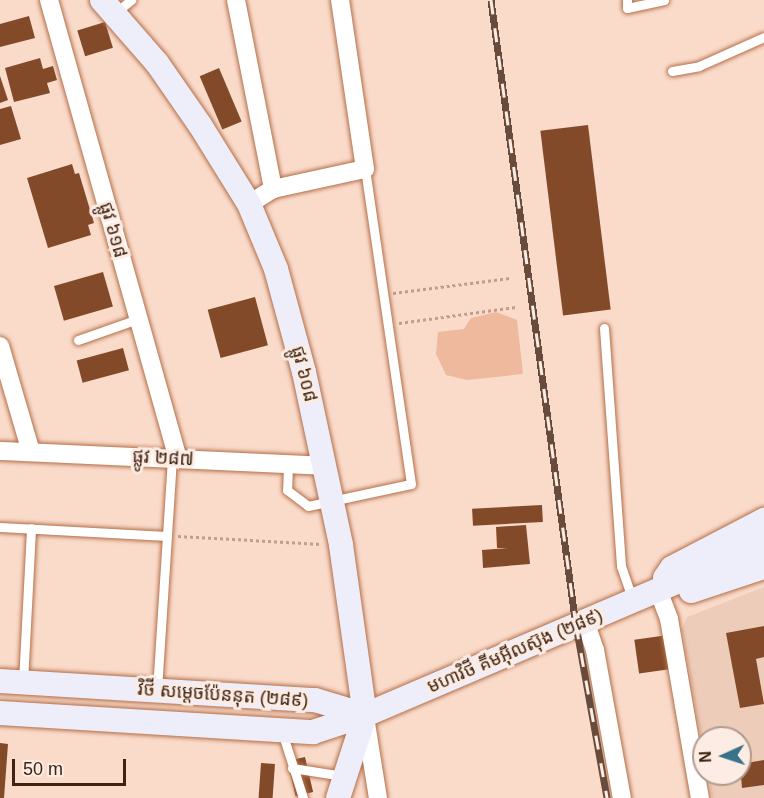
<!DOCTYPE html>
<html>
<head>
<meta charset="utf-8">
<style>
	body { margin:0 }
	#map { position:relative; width:764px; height:798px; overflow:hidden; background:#fadbca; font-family:Arial,"Noto Sans Khmer",sans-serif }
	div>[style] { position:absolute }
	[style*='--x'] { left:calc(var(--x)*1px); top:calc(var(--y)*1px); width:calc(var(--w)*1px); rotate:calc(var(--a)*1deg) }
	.built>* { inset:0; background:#eeccba }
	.green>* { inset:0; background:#efb99d }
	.building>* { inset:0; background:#834a2a; transform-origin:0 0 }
	.path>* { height:3px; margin-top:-1.5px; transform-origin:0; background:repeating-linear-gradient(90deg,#be9f8e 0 3px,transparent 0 6px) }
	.roads { filter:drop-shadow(0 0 2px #b46f48) drop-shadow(0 0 2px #b46f48) }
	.lane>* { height:9px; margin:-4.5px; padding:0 4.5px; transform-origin:4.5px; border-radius:4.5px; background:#fff }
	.street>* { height:18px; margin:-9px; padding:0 9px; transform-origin:9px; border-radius:9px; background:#fff }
	.secondary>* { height:24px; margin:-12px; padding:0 12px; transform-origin:12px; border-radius:12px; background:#eeedfa }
	.rail>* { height:7px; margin-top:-3.5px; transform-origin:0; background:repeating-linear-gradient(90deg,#fcece3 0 14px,#684b3a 0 28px); box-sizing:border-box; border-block:2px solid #684b3a }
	span { translate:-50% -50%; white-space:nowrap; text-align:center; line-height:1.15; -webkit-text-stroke:6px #fcece3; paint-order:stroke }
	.street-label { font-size:18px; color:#3f2211 }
	.north { position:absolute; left:692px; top:726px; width:60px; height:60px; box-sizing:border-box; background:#fcece3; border:2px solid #b09b8f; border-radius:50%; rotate:267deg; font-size:16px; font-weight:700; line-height:24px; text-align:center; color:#3f2211 }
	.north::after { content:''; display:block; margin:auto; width:21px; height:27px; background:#39728b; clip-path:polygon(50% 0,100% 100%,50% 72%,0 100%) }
	.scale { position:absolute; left:12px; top:759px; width:114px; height:27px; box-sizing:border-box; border:3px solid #3f2211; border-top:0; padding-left:8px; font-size:18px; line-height:21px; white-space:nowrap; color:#3f2211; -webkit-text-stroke:4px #fcece3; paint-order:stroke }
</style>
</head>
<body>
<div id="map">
	<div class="built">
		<div style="clip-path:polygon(764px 587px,764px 798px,712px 798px,708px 774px,740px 774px,740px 738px,704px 738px,704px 754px,682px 629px,687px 617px)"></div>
	</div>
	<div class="green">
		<div style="clip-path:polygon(496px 312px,517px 320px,523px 374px,467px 380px,446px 375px,436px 354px,438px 332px,464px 329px,471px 318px)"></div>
	</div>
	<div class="building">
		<div style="clip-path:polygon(29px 16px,35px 38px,0 47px,0 24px)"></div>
		<div style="left:105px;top:22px;width:27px;height:29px;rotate:73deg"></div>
		<div style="clip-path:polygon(40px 58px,43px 69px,53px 66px,57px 80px,47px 83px,50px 93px,14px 102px,5px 68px)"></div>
		<div style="left:219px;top:68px;width:58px;height:21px;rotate:67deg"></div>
		<div style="clip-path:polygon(0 76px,8px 100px,0 103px)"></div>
		<div style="clip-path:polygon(11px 106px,21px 139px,0 145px,0 109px)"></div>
		<div style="left:588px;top:125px;width:186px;height:48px;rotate:83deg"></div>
		<div style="clip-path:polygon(72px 164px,75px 174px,79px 173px,94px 223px,88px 225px,91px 235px,48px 248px,27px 178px)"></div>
		<div style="left:103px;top:272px;width:36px;height:51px;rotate:74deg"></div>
		<div style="left:255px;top:297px;width:50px;height:49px;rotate:75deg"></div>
		<div style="left:123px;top:348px;width:23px;height:48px;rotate:75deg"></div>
		<div style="left:542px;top:505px;width:17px;height:70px;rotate:87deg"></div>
		<div style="clip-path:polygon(526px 525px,530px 564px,483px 568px,482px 550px,508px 548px,497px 548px,496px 527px)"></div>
		<div style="clip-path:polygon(764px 626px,764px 657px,756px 659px,764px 704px,740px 708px,726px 633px)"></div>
		<div style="left:668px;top:635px;width:34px;height:34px;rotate:82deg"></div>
		<div style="clip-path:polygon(0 743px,8px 744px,4px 798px,0 798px)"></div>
		<div style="left:305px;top:757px;width:36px;height:18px;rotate:77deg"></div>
		<div style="clip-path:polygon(764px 760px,764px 785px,742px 788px,740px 764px)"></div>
		<div style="left:261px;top:763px;width:14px;height:35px;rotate:4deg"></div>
	</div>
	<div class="path">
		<div style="--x:393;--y:293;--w:118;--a:-7.3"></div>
		<div style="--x:399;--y:323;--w:118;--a:-7.8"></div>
		<div style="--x:178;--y:536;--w:143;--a:3.2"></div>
	</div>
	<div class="roads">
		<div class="lane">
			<div style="--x:627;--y:0;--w:8;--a:90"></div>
			<div style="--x:627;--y:8;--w:38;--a:-12"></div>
			<div style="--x:115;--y:13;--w:21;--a:-39"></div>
			<div style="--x:672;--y:71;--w:27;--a:-10"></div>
			<div style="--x:699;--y:66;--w:71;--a:-24"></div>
			<div style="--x:604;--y:328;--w:239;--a:85.9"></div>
			<div style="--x:621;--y:566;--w:36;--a:71"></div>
			<div style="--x:78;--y:340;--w:64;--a:-19.3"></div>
			<div style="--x:288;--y:465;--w:25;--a:92"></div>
			<div style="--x:287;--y:490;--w:26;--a:37"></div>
			<div style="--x:308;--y:506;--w:105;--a:-12.1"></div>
			<div style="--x:411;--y:484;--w:318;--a:-98.3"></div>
			<div style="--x:0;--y:527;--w:167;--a:3.1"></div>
			<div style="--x:23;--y:682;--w:154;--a:-87"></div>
			<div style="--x:157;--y:690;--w:231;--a:-86.3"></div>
			<div style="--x:282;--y:732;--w:69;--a:72.3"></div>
			<div style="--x:292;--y:768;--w:52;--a:8.9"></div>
		</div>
		<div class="street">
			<div style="--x:49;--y:0;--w:477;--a:74.3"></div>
			<div style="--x:236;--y:0;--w:193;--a:78.9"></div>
			<div style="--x:249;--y:204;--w:28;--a:-32"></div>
			<div style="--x:273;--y:189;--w:94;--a:-12.3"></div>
			<div style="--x:365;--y:169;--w:171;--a:-98.4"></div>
			<div style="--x:0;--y:346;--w:110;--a:73.7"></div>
			<div style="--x:0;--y:451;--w:325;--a:2.6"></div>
			<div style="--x:658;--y:590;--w:31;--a:69"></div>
			<div style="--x:669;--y:619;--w:182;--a:80.2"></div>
			<div style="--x:585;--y:621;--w:31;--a:71"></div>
			<div style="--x:595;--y:650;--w:150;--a:79.7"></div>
			<div style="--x:365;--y:717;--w:82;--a:80.9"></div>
		</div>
		<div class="secondary">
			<div style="--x:102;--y:0;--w:84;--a:48.9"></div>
			<div style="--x:157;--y:63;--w:75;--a:55.3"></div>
			<div style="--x:200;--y:125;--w:93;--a:58.2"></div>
			<div style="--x:249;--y:204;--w:70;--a:67.4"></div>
			<div style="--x:276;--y:269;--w:107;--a:74.8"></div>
			<div style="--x:304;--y:372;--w:177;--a:77.9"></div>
			<div style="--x:341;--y:545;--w:172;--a:82"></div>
			<div style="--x:365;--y:715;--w:87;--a:108"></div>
			<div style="--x:665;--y:578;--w:12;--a:-55"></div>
			<div style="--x:672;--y:568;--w:104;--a:-27.6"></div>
			<div style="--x:691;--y:591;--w:77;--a:-18.2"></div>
			<div style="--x:0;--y:681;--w:316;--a:3.5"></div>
			<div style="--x:315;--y:700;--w:52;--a:16.7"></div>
			<div style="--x:0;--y:713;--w:314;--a:3.5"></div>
			<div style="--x:313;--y:732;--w:55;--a:-18.1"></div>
			<div style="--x:365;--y:715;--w:434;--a:-23.1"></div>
		</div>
	</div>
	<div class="rail">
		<div style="--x:491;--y:0;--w:631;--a:82.26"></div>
		<div style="--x:576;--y:625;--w:176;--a:79.8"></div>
	</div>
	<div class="street-label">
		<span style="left:113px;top:230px;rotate:74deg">ផ្លូវ ៦១៨</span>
		<span style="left:304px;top:374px;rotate:76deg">ផ្លូវ ៦០៨</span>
		<span style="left:163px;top:458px;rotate:3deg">ផ្លូវ ២៨៧</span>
		<span style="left:515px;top:651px;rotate:-23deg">មហាវិថី គីមអ៊ីលស៊ុង (២៨៩)</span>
		<span style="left:223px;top:695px;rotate:4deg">វិថី សម្តេចប៉ែននុត (២៨៩)</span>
	</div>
	<div class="north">N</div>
	<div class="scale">50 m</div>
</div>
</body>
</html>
